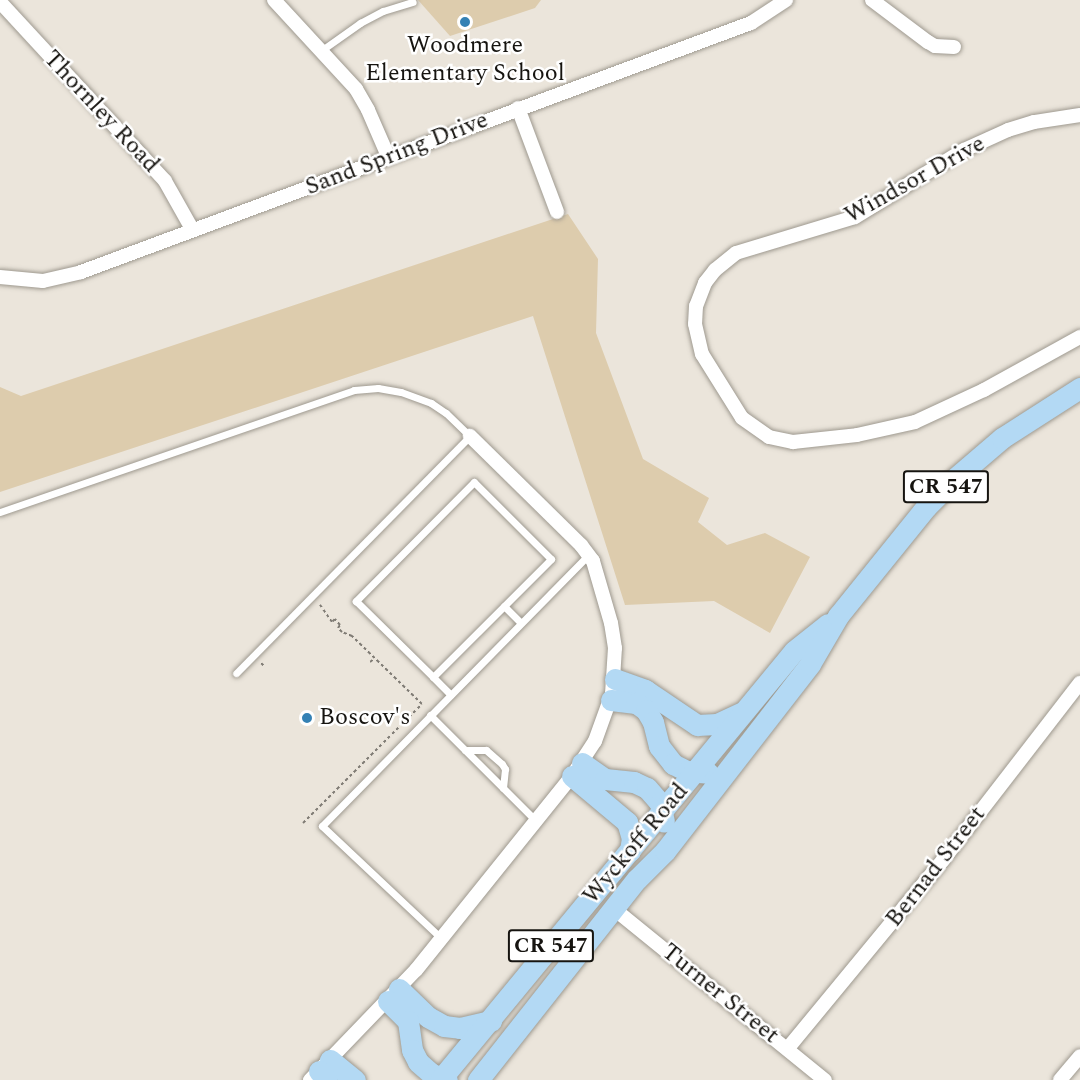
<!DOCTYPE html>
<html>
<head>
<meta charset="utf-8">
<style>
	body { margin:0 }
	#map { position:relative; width:1080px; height:1080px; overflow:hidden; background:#ebe5db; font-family:Spectral,serif }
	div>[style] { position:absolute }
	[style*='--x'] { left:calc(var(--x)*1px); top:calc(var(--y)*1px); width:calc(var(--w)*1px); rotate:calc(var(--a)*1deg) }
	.green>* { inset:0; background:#ddccad }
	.path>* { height:2px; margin-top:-1px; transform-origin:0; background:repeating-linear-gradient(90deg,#7f7b74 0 3px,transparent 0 6px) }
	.roads { filter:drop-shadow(0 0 2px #9e998f) drop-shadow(0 0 2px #9e998f) }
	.service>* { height:7px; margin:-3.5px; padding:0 3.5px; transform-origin:3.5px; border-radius:3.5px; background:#fff }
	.minor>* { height:14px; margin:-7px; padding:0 7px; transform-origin:7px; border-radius:7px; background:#fff }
	.primary>* { height:21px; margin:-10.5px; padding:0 10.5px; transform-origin:10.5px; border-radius:10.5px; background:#b3d9f4 }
	.dots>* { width:16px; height:16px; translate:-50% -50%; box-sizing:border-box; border:3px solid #fff; border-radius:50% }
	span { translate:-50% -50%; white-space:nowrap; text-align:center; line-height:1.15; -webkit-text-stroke:5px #fff; paint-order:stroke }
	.shield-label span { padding:2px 4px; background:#fff; border:2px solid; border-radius:4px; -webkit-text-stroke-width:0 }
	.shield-label { font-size:22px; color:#161410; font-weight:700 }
	.poi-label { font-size:24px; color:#161410 }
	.left { translate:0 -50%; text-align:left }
	.street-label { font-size:24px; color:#161410 }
</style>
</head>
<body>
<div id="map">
	<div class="green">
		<div style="clip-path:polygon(418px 0,541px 0,535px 8px,450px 36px)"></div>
		<div style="clip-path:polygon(568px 214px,598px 259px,596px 333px,643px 459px,709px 498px,698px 522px,727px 545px,765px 533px,810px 557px,770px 633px,714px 601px,625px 605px,533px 316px,0 492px,0 387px,21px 396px)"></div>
	</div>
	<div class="path">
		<div style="--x:370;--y:662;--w:6;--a:-39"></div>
		<div style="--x:261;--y:663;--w:4;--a:45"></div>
		<div style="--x:303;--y:823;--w:168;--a:-45"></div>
		<div style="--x:422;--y:704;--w:98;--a:-135.8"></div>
		<div style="--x:352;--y:636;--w:11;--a:-158"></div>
		<div style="--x:342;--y:632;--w:6;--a:-135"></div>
		<div style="--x:338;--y:628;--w:4;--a:-56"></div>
		<div style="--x:340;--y:625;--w:8;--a:-130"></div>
		<div style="--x:335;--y:619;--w:4;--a:135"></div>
		<div style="--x:332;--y:622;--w:21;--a:-125"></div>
	</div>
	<div class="roads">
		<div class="service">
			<div style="--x:322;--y:50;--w:47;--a:-35.4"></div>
			<div style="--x:360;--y:23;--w:26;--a:-28"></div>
			<div style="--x:383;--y:11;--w:31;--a:-17"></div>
			<div style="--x:0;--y:512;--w:374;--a:-19"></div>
			<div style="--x:354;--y:390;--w:24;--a:-5"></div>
			<div style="--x:378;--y:388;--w:23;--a:10"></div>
			<div style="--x:401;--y:392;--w:32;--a:20"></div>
			<div style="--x:431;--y:403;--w:18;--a:34"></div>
			<div style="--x:446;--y:413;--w:33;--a:44"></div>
			<div style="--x:470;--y:436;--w:333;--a:134.6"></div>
			<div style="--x:504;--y:606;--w:23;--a:45"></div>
			<div style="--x:433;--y:677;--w:167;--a:-45"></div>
			<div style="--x:551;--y:559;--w:109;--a:-135"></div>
			<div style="--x:474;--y:482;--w:168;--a:134.8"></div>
			<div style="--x:356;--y:601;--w:108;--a:44.6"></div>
			<div style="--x:433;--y:677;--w:25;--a:45"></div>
			<div style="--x:430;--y:715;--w:150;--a:45"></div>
			<div style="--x:465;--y:750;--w:21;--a:0"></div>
			<div style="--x:486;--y:750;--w:21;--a:41"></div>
			<div style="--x:502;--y:764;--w:6;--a:59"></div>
			<div style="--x:505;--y:769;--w:19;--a:96"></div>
			<div style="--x:442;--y:939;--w:165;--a:-136.7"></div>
			<div style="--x:322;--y:826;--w:381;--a:-45.5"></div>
		</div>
		<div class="minor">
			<div style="--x:274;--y:0;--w:121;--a:47.3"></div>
			<div style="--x:356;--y:89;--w:24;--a:60"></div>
			<div style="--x:368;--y:110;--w:50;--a:66.5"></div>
			<div style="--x:872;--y:0;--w:70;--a:36.9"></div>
			<div style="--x:928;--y:42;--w:8;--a:30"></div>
			<div style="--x:935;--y:46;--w:19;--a:3"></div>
			<div style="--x:0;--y:2;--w:243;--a:47.3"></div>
			<div style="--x:165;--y:181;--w:55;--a:60.6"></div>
			<div style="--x:518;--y:108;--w:111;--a:69.4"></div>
			<div style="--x:1080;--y:115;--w:47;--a:171.3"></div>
			<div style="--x:1034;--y:122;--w:27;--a:163"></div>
			<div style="--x:1008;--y:130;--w:48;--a:155.6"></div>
			<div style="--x:964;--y:150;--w:128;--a:148.4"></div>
			<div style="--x:855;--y:217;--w:124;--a:163.2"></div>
			<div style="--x:736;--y:253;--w:27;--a:141"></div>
			<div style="--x:715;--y:270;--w:16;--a:128"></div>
			<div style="--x:705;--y:283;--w:25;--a:111"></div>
			<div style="--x:696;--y:306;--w:18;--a:93"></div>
			<div style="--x:695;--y:324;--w:31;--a:77"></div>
			<div style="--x:702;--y:354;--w:75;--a:58"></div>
			<div style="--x:742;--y:418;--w:33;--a:35"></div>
			<div style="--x:769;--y:437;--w:25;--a:12"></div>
			<div style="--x:793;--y:442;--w:64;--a:-6.2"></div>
			<div style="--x:857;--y:435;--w:59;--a:-12.6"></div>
			<div style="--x:915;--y:422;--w:76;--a:-24.9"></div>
			<div style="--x:984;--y:390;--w:110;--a:-28.9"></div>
			<div style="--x:0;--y:277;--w:43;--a:5.3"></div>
			<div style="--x:43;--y:281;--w:39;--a:-13"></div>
			<div style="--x:81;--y:272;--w:715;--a:-20.39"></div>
			<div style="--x:751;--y:23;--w:42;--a:-33.3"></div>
			<div style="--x:613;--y:908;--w:273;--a:39.1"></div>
			<div style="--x:788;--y:1048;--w:244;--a:-50.5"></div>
			<div style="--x:943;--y:860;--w:224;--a:-52.3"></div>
			<div style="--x:310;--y:1080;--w:153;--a:-46.1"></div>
			<div style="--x:416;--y:970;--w:249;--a:-51.2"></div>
			<div style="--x:572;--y:776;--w:42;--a:-56.7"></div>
			<div style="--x:595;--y:741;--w:50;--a:-70.1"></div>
			<div style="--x:612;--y:694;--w:46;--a:-86.3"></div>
			<div style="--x:615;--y:648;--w:25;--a:-99"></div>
			<div style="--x:611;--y:623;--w:65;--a:-106.2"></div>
			<div style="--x:593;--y:561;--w:20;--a:-127"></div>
			<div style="--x:581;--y:545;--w:156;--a:-135.5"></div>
			<div style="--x:1060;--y:1080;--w:31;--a:-50"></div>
		</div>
		<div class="primary">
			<div style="--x:615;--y:679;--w:32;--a:20"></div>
			<div style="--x:645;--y:690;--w:63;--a:33.9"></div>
			<div style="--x:697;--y:725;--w:20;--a:-3"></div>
			<div style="--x:717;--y:724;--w:26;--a:-25"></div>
			<div style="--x:611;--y:700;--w:25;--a:7"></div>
			<div style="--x:636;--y:703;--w:12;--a:35"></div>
			<div style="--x:646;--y:710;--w:14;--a:60"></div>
			<div style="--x:653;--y:722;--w:25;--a:76"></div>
			<div style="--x:659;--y:746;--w:23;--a:52"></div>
			<div style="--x:673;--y:764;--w:16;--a:27"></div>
			<div style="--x:687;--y:771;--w:21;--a:5"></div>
			<div style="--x:582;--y:763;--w:28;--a:35"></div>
			<div style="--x:605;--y:779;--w:29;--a:6"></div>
			<div style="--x:634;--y:782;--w:14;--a:25"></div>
			<div style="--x:647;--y:788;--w:20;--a:49"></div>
			<div style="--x:660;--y:803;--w:19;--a:78"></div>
			<div style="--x:572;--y:776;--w:72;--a:39.9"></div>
			<div style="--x:627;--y:822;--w:17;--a:73"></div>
			<div style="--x:632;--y:838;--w:13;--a:99"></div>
			<div style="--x:399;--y:989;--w:40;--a:44"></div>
			<div style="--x:428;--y:1017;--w:18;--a:29"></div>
			<div style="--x:444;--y:1026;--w:16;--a:7"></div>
			<div style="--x:460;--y:1028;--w:32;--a:-13"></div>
			<div style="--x:388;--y:1001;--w:28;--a:45"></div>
			<div style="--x:408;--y:1021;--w:29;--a:82"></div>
			<div style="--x:412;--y:1050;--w:13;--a:63"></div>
			<div style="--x:418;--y:1062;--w:18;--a:41"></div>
			<div style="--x:432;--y:1074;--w:16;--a:22"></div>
			<div style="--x:330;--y:1060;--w:32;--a:39"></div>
			<div style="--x:319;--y:1071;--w:12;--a:48"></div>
			<div style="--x:440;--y:1080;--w:556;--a:-50.47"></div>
			<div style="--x:794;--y:651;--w:43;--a:-38.5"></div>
			<div style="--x:478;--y:1080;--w:256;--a:-51.7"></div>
			<div style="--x:637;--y:879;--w:40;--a:-45"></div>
			<div style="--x:665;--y:851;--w:237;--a:-52.2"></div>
			<div style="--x:810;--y:664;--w:56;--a:-59.7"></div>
			<div style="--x:838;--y:616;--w:140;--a:-51.1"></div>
			<div style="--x:926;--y:507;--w:38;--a:-45"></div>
			<div style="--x:953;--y:480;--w:65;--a:-40.6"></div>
			<div style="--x:1002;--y:438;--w:93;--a:-32.7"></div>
		</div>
	</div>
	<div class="dots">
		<div style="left:465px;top:22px;background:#3481b4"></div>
		<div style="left:307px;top:718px;background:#3481b4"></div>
	</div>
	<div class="shield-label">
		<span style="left:946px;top:487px">CR 547</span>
		<span style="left:551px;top:946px">CR 547</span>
	</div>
	<div class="poi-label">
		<span style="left:465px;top:60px">Woodmere<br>Elementary School</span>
		<span class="left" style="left:319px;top:718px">Boscov's</span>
	</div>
	<div class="street-label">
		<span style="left:101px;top:112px;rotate:47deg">Thornley Road</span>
		<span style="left:397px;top:154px;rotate:-21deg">Sand Spring Drive</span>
		<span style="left:915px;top:180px;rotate:-29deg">Windsor Drive</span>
		<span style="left:636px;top:844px;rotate:-50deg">Wyckoff Road</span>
		<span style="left:936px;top:867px;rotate:-52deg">Bernad Street</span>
		<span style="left:720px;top:994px;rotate:39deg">Turner Street</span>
	</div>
</div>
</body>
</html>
